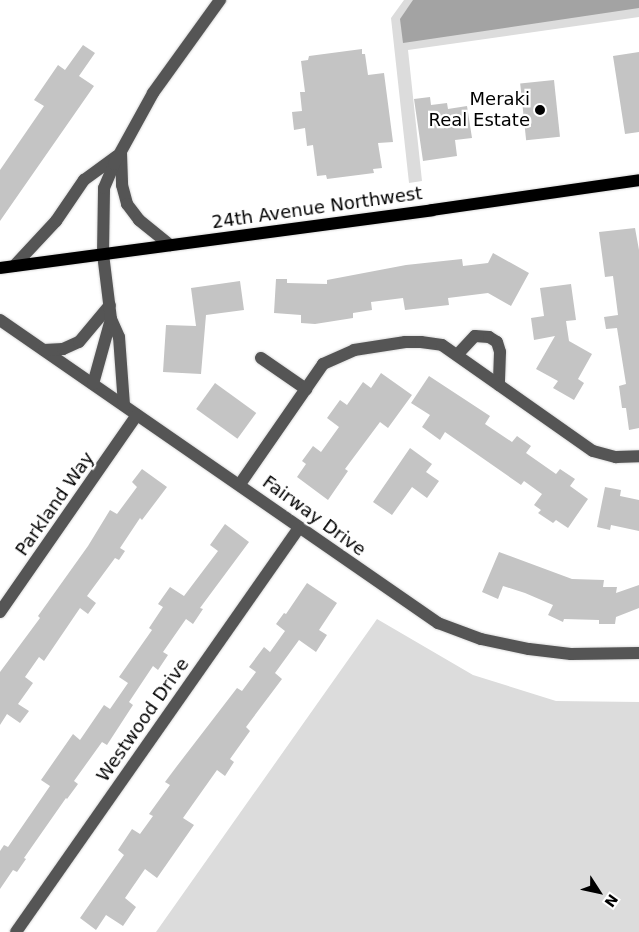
<!DOCTYPE html>
<html>
<head>
<meta charset="utf-8">
<style>
	body { margin:0 }
	#map { position:relative; width:639px; height:932px; overflow:hidden; background:#fff; font-family:"DejaVu Sans",sans-serif }
	div>[style] { position:absolute }
	[style*='--x'] { left:calc(var(--x)*1px); top:calc(var(--y)*1px); width:calc(var(--w)*1px); rotate:calc(var(--a)*1deg) }
	.green>* { inset:0; background:#dcdcdc }
	.water>* { inset:0; background:#a3a3a3 }
	.building>* { inset:0; background:#c4c4c4; transform-origin:0 0 }
	.roads { filter:drop-shadow(0 0 1px #dbdbdb) drop-shadow(0 0 1px #dbdbdb) }
	.minor>* { height:12px; margin:-6px; padding:0 6px; transform-origin:6px; border-radius:6px; background:#555 }
	.major>* { height:12px; margin:-6px; padding:0 6px; transform-origin:6px; border-radius:6px; background:#000 }
	.dots>* { width:14px; height:14px; translate:-50% -50%; box-sizing:border-box; border:2px solid #fff; border-radius:50% }
	span { translate:-50% -50%; white-space:nowrap; text-align:center; line-height:1.15; -webkit-text-stroke:4.5px #fff; paint-order:stroke }
	.poi-label { font-size:18px; color:#000 }
	.right { translate:-100% -50%; text-align:right }
	.street-label { font-size:18px; color:#000 }
	.north { position:absolute; left:574px; top:867px; width:50px; height:50px; -webkit-text-stroke:4px #fff; paint-order:stroke; rotate:125deg; font-size:14px; font-weight:700; line-height:20px; text-align:center; color:#000 }
	.north::after { content:''; display:block; margin:auto; width:18px; height:22px; background:#000; clip-path:polygon(50% 0,100% 100%,50% 72%,0 100%) }
</style>
</head>
<body>
<div id="map">
	<div class="green">
		<div style="clip-path:polygon(404px 0,639px 0,639px 17px,408px 50px,422px 181px,409px 183px,391px 18px)"></div>
		<div style="clip-path:polygon(377px 619px,473px 675px,556px 701px,639px 702px,639px 932px,156px 932px)"></div>
	</div>
	<div class="water">
		<div style="clip-path:polygon(413px 0,639px 0,639px 8px,403px 43px,400px 19px)"></div>
	</div>
	<div class="building">
		<div style="clip-path:polygon(83px 45px,95px 53px,79px 76px,94px 86px,0 221px,0 170px,44px 106px,34px 100px,58px 65px,65px 70px)"></div>
		<div style="clip-path:polygon(362px 49px,362px 54px,365px 54px,368px 75px,384px 73px,393px 142px,378px 143px,382px 168px,373px 169px,374px 173px,327px 179px,326px 175px,317px 176px,313px 145px,307px 146px,305px 128px,294px 130px,292px 112px,302px 111px,300px 92px,305px 92px,301px 61px,308px 60px,309px 56px)"></div>
		<div style="clip-path:polygon(639px 52px,639px 132px,625px 134px,613px 56px)"></div>
		<div style="left:554px;top:80px;width:57px;height:34px;rotate:84deg"></div>
		<div style="clip-path:polygon(430px 97px,431px 105px,447px 103px,448px 109px,467px 106px,472px 138px,455px 140px,457px 156px,423px 161px,414px 99px)"></div>
		<div style="clip-path:polygon(635px 228px,639px 250px,639px 428px,629px 430px,626px 408px,622px 408px,619px 386px,626px 384px,617px 328px,606px 329px,604px 317px,618px 315px,613px 276px,605px 277px,599px 232px)"></div>
		<div style="clip-path:polygon(493px 253px,529px 273px,511px 306px,488px 293px,448px 298px,449px 305px,405px 310px,403px 298px,371px 302px,372px 310px,353px 313px,353px 318px,315px 324px,301px 323px,301px 315px,274px 313px,276px 279px,287px 279px,287px 283px,327px 284px,327px 280px,406px 265px,462px 259px,463px 266px,488px 263px)"></div>
		<div style="clip-path:polygon(240px 281px,244px 310px,206px 315px,201px 374px,163px 372px,166px 325px,196px 326px,191px 288px)"></div>
		<div style="clip-path:polygon(571px 284px,576px 320px,566px 321px,569px 341px,592px 354px,578px 379px,584px 383px,574px 400px,553px 388px,558px 381px,536px 369px,555px 336px,534px 340px,531px 318px,544px 316px,540px 288px)"></div>
		<div style="clip-path:polygon(381px 373px,412px 395px,388px 428px,380px 422px,345px 469px,348px 471px,328px 500px,297px 477px,306px 464px,302px 461px,313px 446px,321px 452px,339px 427px,327px 418px,340px 400px,347px 405px,363px 382px,371px 388px)"></div>
		<div style="clip-path:polygon(429px 376px,490px 416px,485px 424px,512px 442px,517px 436px,531px 446px,526px 453px,556px 474px,560px 469px,575px 479px,570px 486px,588px 499px,568px 528px,556px 520px,553px 523px,538px 513px,541px 510px,534px 505px,542px 494px,524px 481px,521px 485px,445px 432px,440px 440px,422px 427px,430px 415px,411px 403px)"></div>
		<div style="left:215px;top:383px;width:51px;height:32px;rotate:36deg"></div>
		<div style="clip-path:polygon(410px 448px,432px 464px,426px 472px,439px 481px,427px 498px,412px 487px,392px 515px,373px 502px)"></div>
		<div style="clip-path:polygon(142px 469px,167px 487px,142px 520px,140px 518px,120px 548px,125px 551px,119px 560px,115px 558px,87px 596px,96px 603px,88px 614px,80px 608px,44px 661px,39px 657px,25px 677px,33px 683px,18px 704px,29px 711px,20px 723px,7px 714px,0 725px,0 672px,40px 618px,38px 616px,88px 546px,110px 510px,117px 514px,137px 487px,132px 482px)"></div>
		<div style="clip-path:polygon(605px 487px,621px 490px,620px 496px,639px 500px,639px 531px,611px 525px,610px 530px,597px 527px)"></div>
		<div style="clip-path:polygon(225px 524px,249px 542px,200px 608px,203px 609px,193px 624px,186px 619px,163px 652px,168px 655px,158px 670px,153px 666px,129px 702px,133px 705px,107px 745px,102px 742px,74px 781px,78px 784px,67px 799px,66px 798px,24px 858px,26px 859px,17px 872px,13px 870px,0 889px,0 851px,4px 845px,8px 847px,50px 786px,41px 780px,73px 734px,80px 740px,104px 705px,110px 709px,128px 683px,119px 677px,152px 630px,149px 628px,163px 607px,158px 604px,170px 587px,184px 596px,218px 551px,210px 545px)"></div>
		<div style="clip-path:polygon(499px 552px,572px 579px,604px 580px,603px 587px,617px 587px,616px 593px,639px 585px,639px 608px,616px 617px,615px 624px,599px 624px,599px 620px,564px 619px,563px 622px,548px 615px,553px 605px,525px 593px,503px 586px,498px 599px,482px 592px)"></div>
		<div style="clip-path:polygon(307px 583px,337px 603px,319px 630px,327px 635px,316px 652px,299px 640px,275px 673px,282px 679px,246px 727px,250px 731px,230px 759px,234px 762px,225px 776px,217px 770px,183px 818px,194px 825px,157px 878px,145px 869px,125px 898px,136px 907px,123px 926px,106px 915px,96px 930px,80px 918px,124px 855px,118px 850px,132px 829px,140px 834px,153px 816px,149px 814px,170px 785px,165px 782px,177px 766px,237px 688px,242px 691px,256px 672px,249px 667px,264px 647px,270px 652px,285px 631px,276px 624px,284px 613px,286px 614px)"></div>
	</div>
	<div class="roads">
		<div class="minor">
			<div style="--x:121;--y:153;--w:32;--a:88"></div>
			<div style="--x:122;--y:185;--w:20;--a:75"></div>
			<div style="--x:127;--y:204;--w:20;--a:53"></div>
			<div style="--x:139;--y:220;--w:40;--a:39"></div>
			<div style="--x:14;--y:266;--w:62;--a:-47"></div>
			<div style="--x:56;--y:221;--w:50;--a:-55.7"></div>
			<div style="--x:84;--y:180;--w:41;--a:-36"></div>
			<div style="--x:0;--y:320;--w:533;--a:34.67"></div>
			<div style="--x:438;--y:623;--w:46;--a:20.4"></div>
			<div style="--x:481;--y:639;--w:49;--a:11.8"></div>
			<div style="--x:529;--y:649;--w:42;--a:6.8"></div>
			<div style="--x:571;--y:654;--w:68;--a:-0.8"></div>
			<div style="--x:44;--y:350;--w:19;--a:-3"></div>
			<div style="--x:63;--y:349;--w:17;--a:-24"></div>
			<div style="--x:79;--y:342;--w:48;--a:-50"></div>
			<div style="--x:457;--y:355;--w:26;--a:-47"></div>
			<div style="--x:475;--y:336;--w:14;--a:4"></div>
			<div style="--x:489;--y:337;--w:9;--a:32"></div>
			<div style="--x:497;--y:342;--w:10;--a:73"></div>
			<div style="--x:500;--y:352;--w:33;--a:92"></div>
			<div style="--x:261;--y:358;--w:55;--a:34.6"></div>
			<div style="--x:93;--y:384;--w:67;--a:-74.5"></div>
			<div style="--x:124;--y:405;--w:68;--a:-94.2"></div>
			<div style="--x:119;--y:337;--w:20;--a:-114"></div>
			<div style="--x:111;--y:319;--w:65;--a:-97"></div>
			<div style="--x:103;--y:254;--w:66;--a:-89.1"></div>
			<div style="--x:104;--y:188;--w:26;--a:-67"></div>
			<div style="--x:114;--y:164;--w:81;--a:-61.2"></div>
			<div style="--x:153;--y:93;--w:115;--a:-54.2"></div>
			<div style="--x:240;--y:484;--w:146;--a:-55.3"></div>
			<div style="--x:323;--y:364;--w:34;--a:-24"></div>
			<div style="--x:354;--y:350;--w:52;--a:-8.9"></div>
			<div style="--x:405;--y:342;--w:16;--a:0"></div>
			<div style="--x:421;--y:342;--w:21;--a:8"></div>
			<div style="--x:442;--y:345;--w:184;--a:35.1"></div>
			<div style="--x:593;--y:451;--w:24;--a:15"></div>
			<div style="--x:616;--y:457;--w:23;--a:-2"></div>
			<div style="--x:0;--y:612;--w:240;--a:-55.2"></div>
			<div style="--x:16;--y:932;--w:493;--a:-55"></div>
		</div>
		<div class="major">
			<div style="--x:0;--y:268;--w:436;--a:-7.6"></div>
			<div style="--x:432;--y:210;--w:209;--a:-8.2"></div>
		</div>
	</div>
	<div class="dots">
		<div style="left:540px;top:110px;background:#000"></div>
	</div>
	<div class="poi-label">
		<span class="right" style="left:530px;top:110px">Meraki<br>Real Estate</span>
	</div>
	<div class="street-label">
		<span style="left:317px;top:208px;rotate:-8deg">24th Avenue Northwest</span>
		<span style="left:55px;top:504px;rotate:-55deg">Parkland Way</span>
		<span style="left:314px;top:516px;rotate:36deg">Fairway Drive</span>
		<span style="left:143px;top:720px;rotate:-55deg">Westwood Drive</span>
	</div>
	<div class="north">N</div>
</div>
</body>
</html>
